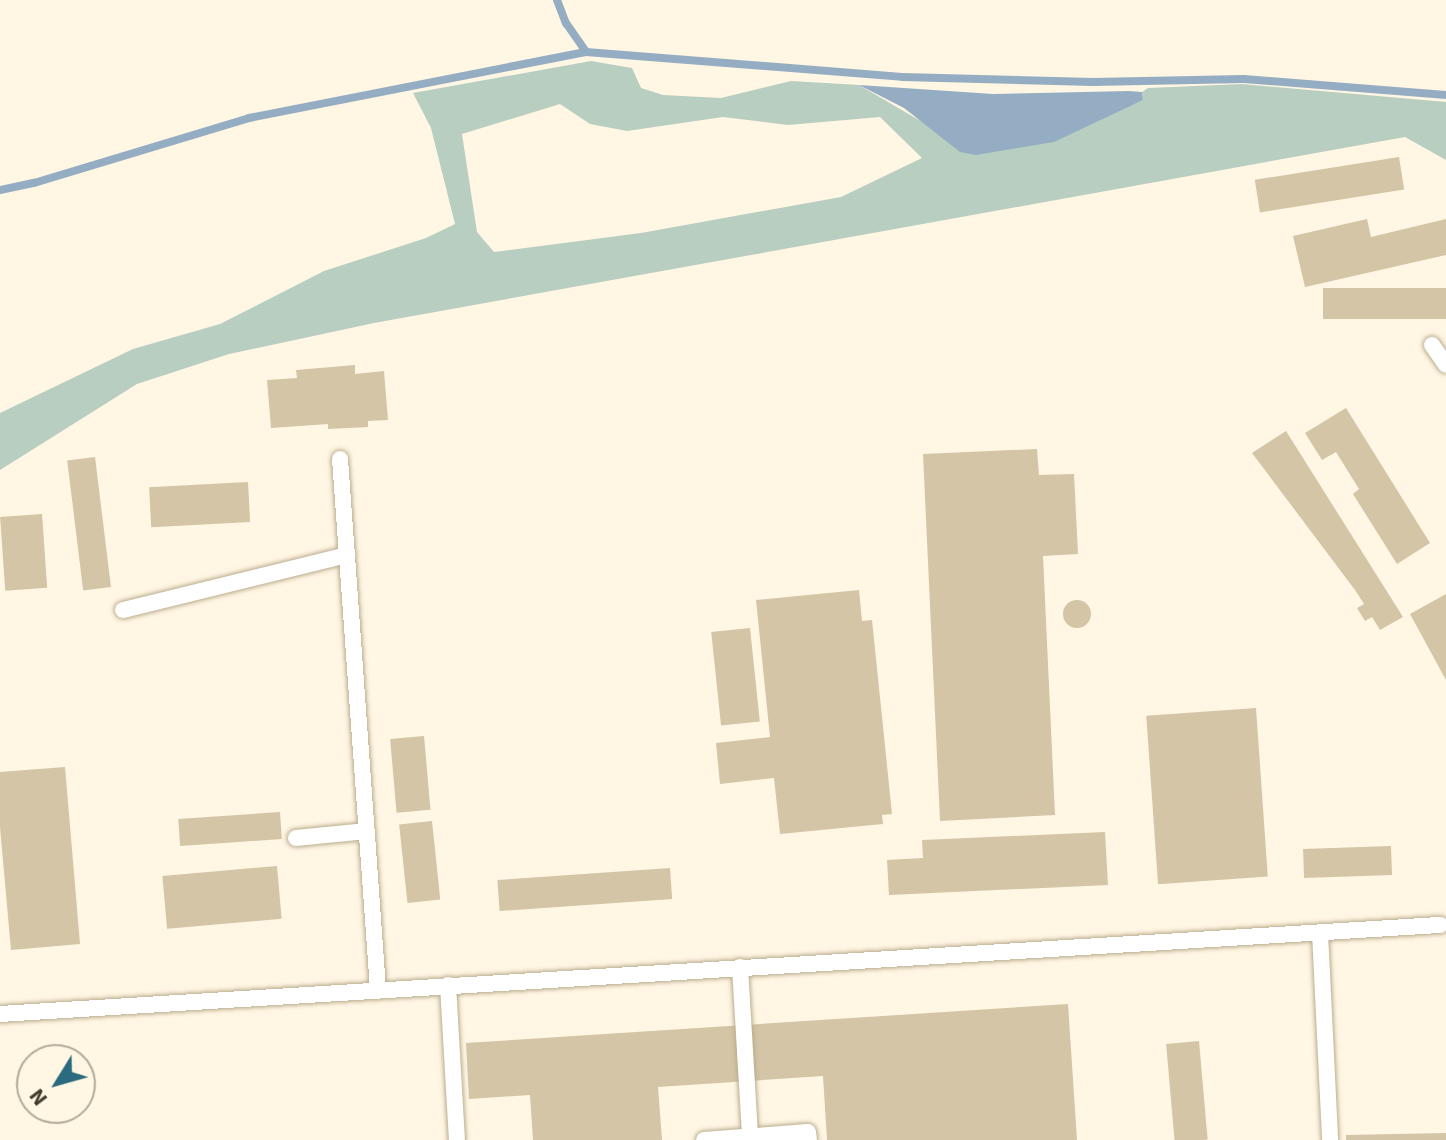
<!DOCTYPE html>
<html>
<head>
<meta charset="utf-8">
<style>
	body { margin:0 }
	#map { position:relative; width:1446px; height:1140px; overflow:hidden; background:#fff6e3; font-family:"Source Sans 3",sans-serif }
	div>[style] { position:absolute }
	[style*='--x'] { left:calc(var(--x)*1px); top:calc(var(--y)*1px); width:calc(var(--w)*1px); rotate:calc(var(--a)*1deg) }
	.green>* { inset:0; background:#b8cec1 }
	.water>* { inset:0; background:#95adc2 }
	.stream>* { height:8px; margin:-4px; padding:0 4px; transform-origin:4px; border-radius:4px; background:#95adc2 }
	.building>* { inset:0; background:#d3c5a6; transform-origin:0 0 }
	.round { border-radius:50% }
	.roads { filter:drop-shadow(0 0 2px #baad8e) drop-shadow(0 0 2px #baad8e) }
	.service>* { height:16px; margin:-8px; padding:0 8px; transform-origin:8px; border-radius:8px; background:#fff }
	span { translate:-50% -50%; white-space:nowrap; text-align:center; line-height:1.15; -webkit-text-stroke:6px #fff6e3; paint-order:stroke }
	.north { position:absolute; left:16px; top:1044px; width:80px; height:80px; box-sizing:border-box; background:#fff6e3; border:2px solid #b3ab9b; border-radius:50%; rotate:233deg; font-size:22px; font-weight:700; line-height:32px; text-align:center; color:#403b2e }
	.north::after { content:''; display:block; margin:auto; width:28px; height:36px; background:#2a6b7f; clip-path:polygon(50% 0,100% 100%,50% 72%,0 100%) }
</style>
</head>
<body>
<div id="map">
	<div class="green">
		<div style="clip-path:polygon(evenodd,591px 61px,632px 68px,641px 88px,663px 95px,721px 98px,791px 81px,859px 85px,924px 123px,1122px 109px,1143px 100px,1142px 92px,1148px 88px,1242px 84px,1446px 102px,1446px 160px,1405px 137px,374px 323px,229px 354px,137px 384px,0 470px,0 413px,133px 349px,220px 324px,324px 271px,426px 238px,455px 224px,431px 128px,413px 93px,591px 61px,560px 104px,590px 124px,627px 131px,723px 117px,788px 125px,880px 117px,922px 158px,841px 197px,641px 233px,494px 252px,477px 232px,462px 134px,560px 104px)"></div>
	</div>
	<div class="water">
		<div style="clip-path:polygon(859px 85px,993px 94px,1129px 91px,1142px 92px,1143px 100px,1054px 142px,976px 155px,960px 152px,904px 108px)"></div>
	</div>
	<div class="stream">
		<div style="--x:557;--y:0;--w:25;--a:69"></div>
		<div style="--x:566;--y:23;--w:35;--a:55"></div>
		<div style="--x:0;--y:190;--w:35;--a:-12"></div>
		<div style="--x:34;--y:183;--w:225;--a:-16.8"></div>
		<div style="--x:249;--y:118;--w:343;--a:-11.1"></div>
		<div style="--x:586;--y:52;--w:317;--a:4.5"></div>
		<div style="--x:902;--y:77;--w:191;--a:1.5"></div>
		<div style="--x:1093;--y:82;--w:151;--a:-1.1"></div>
		<div style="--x:1244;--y:79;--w:203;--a:4.5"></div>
	</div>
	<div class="building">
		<div style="left:1399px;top:157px;width:33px;height:146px;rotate:81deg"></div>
		<div style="clip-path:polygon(1367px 219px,1371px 237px,1446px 219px,1446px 255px,1305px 287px,1293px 236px)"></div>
		<div style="left:1446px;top:288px;width:31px;height:123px;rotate:90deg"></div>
		<div style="clip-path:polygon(355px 365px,355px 374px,384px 371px,388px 420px,368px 421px,368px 427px,328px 429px,328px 424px,271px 428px,267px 380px,297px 378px,296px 370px)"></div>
		<div style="clip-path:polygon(1346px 408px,1430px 543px,1397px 564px,1353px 494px,1359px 489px,1336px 452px,1322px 460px,1305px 433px)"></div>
		<div style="clip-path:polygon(1286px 431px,1403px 617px,1380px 630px,1372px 617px,1365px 621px,1357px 608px,1364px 604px,1355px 590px,1252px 453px)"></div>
		<div style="clip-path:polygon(1037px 449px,1039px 475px,1074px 474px,1078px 554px,1043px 556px,1055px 815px,940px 821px,923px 454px)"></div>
		<div style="left:95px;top:457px;width:131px;height:28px;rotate:83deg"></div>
		<div style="left:248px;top:482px;width:40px;height:99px;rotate:87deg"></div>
		<div style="left:42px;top:514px;width:74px;height:42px;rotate:86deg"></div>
		<div style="clip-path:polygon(859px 590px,862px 621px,872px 620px,892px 814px,882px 815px,883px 824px,780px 834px,774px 778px,720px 784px,716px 743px,770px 737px,756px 600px)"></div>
		<div style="clip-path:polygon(1446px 594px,1446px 680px,1410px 614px)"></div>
		<div class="round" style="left:1063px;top:600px;width:28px;height:28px"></div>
		<div style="left:750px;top:628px;width:94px;height:39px;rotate:84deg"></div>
		<div style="left:1256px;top:708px;width:169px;height:110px;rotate:86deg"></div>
		<div style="left:424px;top:736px;width:74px;height:34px;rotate:85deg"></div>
		<div style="clip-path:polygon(65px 767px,80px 944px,11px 950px,0 827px,0 772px)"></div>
		<div style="left:280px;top:812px;width:27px;height:102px;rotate:86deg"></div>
		<div style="left:432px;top:821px;width:79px;height:33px;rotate:84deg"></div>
		<div style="clip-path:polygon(1105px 832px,1108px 885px,889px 895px,887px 860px,923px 858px,922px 840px)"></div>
		<div style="left:1391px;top:846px;width:29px;height:88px;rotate:88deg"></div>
		<div style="left:277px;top:866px;width:53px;height:115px;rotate:85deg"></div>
		<div style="left:670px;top:868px;width:31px;height:173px;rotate:86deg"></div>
		<div style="clip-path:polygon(1068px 1004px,1077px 1140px,827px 1140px,823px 1076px,658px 1087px,662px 1140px,533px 1140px,530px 1095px,469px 1099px,466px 1043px)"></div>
		<div style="left:1199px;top:1041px;width:99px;height:33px;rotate:85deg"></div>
		<div style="clip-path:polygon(1446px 1133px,1446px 1140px,1346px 1140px,1346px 1135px)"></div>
	</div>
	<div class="roads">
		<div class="service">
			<div style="--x:1432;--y:345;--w:24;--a:55"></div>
			<div style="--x:340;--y:459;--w:531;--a:85.9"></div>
			<div style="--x:123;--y:610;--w:231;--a:-13.8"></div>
			<div style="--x:296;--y:838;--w:71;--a:-5.6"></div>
			<div style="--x:1320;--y:933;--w:207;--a:87.2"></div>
			<div style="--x:740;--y:967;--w:169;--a:86.6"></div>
			<div style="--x:448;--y:985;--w:155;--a:86.7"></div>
			<div style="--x:0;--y:1014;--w:1443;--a:-3.54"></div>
			<div style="--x:704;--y:1140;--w:104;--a:-4.4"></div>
			<div style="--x:808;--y:1132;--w:8;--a:83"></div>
		</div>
	</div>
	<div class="north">N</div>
</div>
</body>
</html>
